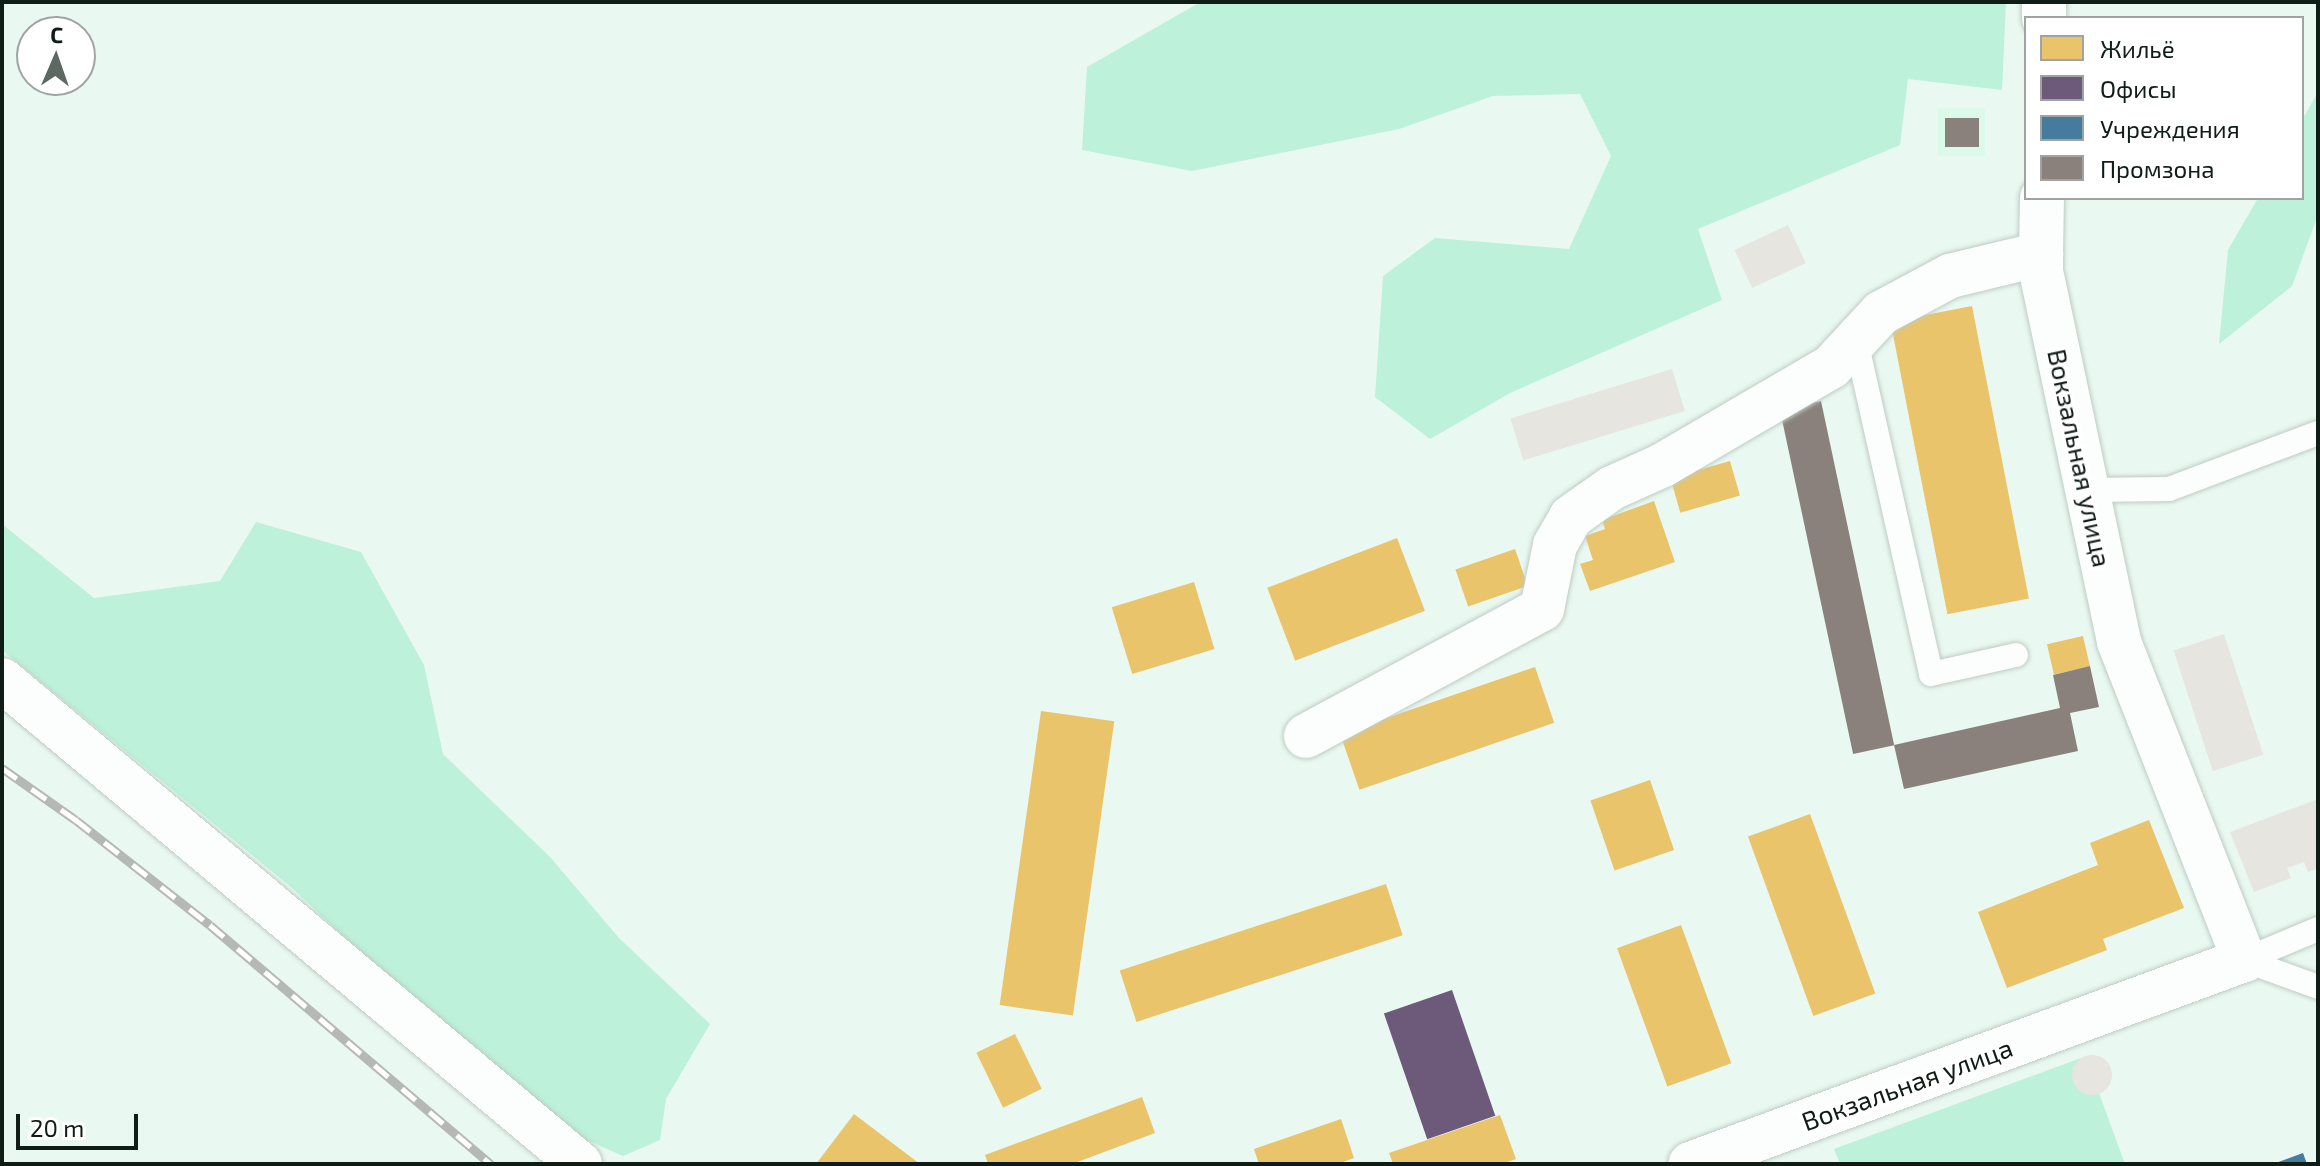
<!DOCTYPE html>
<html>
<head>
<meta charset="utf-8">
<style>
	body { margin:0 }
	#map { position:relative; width:2320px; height:1166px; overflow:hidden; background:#e9f9f1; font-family:"Exo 2",sans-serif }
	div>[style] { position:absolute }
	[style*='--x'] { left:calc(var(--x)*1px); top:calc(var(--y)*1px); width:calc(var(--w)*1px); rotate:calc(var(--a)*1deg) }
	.built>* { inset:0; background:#dbfaea; transform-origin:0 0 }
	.green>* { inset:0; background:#bdf1d9 }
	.homes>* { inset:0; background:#e9c46a; transform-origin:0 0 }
	.offices>* { inset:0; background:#6d597a; transform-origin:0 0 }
	.public>* { inset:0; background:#457b9d }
	.industry>* { inset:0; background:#8a817c; transform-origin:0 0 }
	.building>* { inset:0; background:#e6e5df; transform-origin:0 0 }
	.round { border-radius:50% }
	.roads { filter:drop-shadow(0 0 2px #becbc4) drop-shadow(0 0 2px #becbc4) }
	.lane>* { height:24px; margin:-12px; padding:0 12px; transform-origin:12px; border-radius:12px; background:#fcfefd }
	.street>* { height:44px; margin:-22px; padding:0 22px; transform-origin:22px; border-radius:22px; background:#fcfefd }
	.secondary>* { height:44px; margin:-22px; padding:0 22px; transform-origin:22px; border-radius:22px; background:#fcfefd }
	.rail>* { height:9px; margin-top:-4.5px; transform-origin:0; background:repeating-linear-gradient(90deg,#fff 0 18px,#b4b8b6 0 36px); box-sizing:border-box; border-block:2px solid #b4b8b6 }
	span { translate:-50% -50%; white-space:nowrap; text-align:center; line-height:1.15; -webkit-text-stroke:8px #fff; paint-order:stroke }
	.street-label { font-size:26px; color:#101c16 }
	.frame { position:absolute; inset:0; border:4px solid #101c16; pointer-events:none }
	.legend { position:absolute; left:2024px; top:16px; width:280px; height:184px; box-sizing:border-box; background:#fff; border:2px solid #9fa4a2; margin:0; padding:10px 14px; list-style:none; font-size:24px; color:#101c16 }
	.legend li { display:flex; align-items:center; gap:16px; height:40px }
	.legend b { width:40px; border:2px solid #9fa4a2 }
	.north { position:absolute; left:16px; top:16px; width:80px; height:80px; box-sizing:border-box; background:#fff; border:2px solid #9fa4a2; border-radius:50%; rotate:2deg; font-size:22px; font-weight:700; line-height:32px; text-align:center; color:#101c16 }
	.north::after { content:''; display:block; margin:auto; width:28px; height:36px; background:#5c6963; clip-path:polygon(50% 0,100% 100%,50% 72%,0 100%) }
	.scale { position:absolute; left:16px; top:1114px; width:122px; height:36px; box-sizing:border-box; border:4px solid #101c16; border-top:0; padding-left:10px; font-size:24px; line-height:28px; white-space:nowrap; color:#101c16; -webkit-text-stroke:6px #fff; paint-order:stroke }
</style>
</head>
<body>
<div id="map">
	<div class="built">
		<div style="left:1938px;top:108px;width:47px;height:48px"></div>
	</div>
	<div class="green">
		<div style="clip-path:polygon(1324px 2px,2006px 2px,2002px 90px,1908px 79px,1900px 145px,1698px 229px,1722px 300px,1510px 393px,1430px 439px,1375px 397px,1383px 276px,1435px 238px,1569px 249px,1611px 156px,1580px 94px,1493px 96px,1399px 129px,1192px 171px,1082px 150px,1087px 67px,1197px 4px)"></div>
		<div style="clip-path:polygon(2318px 92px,2318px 215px,2292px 286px,2219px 344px,2228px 250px,2258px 198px,2302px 198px,2302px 120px)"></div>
		<div style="clip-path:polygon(256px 522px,361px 552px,424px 665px,443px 754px,550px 857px,619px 938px,710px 1024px,666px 1099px,660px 1140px,623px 1156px,580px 1137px,439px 1026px,291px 887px,2px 650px,2px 524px,94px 598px,220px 581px)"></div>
		<div style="clip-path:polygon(2081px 1058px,2073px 1068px,2073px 1081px,2080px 1091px,2099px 1093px,2125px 1164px,1840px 1164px,1834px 1149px)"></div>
	</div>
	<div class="homes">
		<div style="left:1972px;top:306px;width:298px;height:83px;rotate:79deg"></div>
		<div style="left:1730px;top:461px;width:36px;height:62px;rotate:74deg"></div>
		<div style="clip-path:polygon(1654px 501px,1675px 562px,1590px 591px,1580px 564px,1593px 560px,1585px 536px,1605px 529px,1602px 520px)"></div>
		<div style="left:1397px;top:538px;width:78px;height:139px;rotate:69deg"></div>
		<div style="left:1515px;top:549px;width:39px;height:63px;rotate:71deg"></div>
		<div style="left:1194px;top:582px;width:70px;height:86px;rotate:73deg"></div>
		<div style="left:2083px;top:636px;width:31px;height:37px;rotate:77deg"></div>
		<div style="left:1535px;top:667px;width:59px;height:206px;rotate:71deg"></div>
		<div style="left:1041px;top:711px;width:74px;height:297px;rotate:8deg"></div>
		<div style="left:1650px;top:780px;width:74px;height:63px;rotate:71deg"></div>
		<div style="left:1810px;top:814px;width:191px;height:66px;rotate:70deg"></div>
		<div style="clip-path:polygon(2149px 820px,2184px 908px,2103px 939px,2107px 950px,2007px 988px,1978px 912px,2098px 865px,2090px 843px)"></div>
		<div style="left:1386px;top:884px;width:54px;height:280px;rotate:72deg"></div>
		<div style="left:1681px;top:925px;width:147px;height:68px;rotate:70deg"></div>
		<div style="left:1015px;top:1034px;width:61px;height:43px;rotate:64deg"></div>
		<div style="clip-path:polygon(1142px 1097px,1155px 1133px,1072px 1164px,988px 1164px,985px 1155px)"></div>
		<div style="clip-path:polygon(854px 1114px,920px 1164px,816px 1164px)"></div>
		<div style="clip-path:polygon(1500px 1115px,1516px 1159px,1502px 1164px,1393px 1164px,1389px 1153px)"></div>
		<div style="clip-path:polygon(1341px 1119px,1354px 1158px,1338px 1164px,1259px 1164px,1254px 1149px)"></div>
	</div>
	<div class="offices">
		<div style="left:1452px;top:990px;width:133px;height:72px;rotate:71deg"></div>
	</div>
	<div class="public">
		<div style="clip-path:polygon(2303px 1153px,2307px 1164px,2273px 1164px)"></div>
	</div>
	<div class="industry">
		<div style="left:1945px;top:118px;width:34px;height:29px"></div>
		<div style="left:1821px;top:401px;width:352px;height:42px;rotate:78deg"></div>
		<div style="clip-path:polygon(2090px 666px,2099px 707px,2070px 713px,2078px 751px,1904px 789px,1894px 745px,2060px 708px,2053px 675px)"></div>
	</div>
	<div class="building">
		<div style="left:1788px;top:225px;width:42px;height:59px;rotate:65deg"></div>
		<div style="left:1672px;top:369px;width:44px;height:169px;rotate:73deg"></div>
		<div style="left:2224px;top:634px;width:127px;height:53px;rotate:72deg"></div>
		<div style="clip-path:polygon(2318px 799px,2318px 868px,2308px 872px,2304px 862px,2287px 868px,2291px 878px,2254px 892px,2230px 832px)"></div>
		<div class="round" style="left:2072px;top:1055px;width:40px;height:40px"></div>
	</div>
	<div class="roads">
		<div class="lane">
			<div style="--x:1856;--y:341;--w:341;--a:77.3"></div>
			<div style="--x:1931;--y:674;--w:87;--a:-12.6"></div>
			<div style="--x:2087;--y:490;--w:82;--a:-0.7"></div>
			<div style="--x:2169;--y:489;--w:159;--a:-20.6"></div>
			<div style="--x:2244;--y:960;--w:80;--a:-22.7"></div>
			<div style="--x:2244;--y:960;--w:79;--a:20"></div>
		</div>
		<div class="street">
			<div style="--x:2044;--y:18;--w:16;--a:-90"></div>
			<div style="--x:2041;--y:254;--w:56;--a:-89"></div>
			<div style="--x:1306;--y:736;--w:268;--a:-28.3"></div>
			<div style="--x:1542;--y:609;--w:65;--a:-78.5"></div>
			<div style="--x:1555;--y:545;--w:32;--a:-60"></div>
			<div style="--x:1571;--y:517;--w:50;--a:-35.3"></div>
			<div style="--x:1612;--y:488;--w:56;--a:-24.3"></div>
			<div style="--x:1663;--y:465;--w:194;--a:-30.3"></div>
			<div style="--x:1831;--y:367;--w:74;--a:-47.2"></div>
			<div style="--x:1881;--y:313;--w:78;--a:-28.2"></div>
			<div style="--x:1950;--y:276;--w:94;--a:-13.6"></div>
			<div style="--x:2041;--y:254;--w:17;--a:90"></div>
			<div style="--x:2041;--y:271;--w:379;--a:78.1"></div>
			<div style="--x:2119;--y:642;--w:342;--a:68.5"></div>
			<div style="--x:2244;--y:960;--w:590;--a:159.78"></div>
		</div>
		<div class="secondary">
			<div style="--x:2;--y:680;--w:754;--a:39.94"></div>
		</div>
	</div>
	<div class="rail">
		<div style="--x:2;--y:768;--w:90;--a:35.1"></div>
		<div style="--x:76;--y:820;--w:170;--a:38.1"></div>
		<div style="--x:210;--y:925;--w:369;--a:40.4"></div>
	</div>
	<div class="street-label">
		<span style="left:2080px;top:458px;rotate:78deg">Вокзальная улица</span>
		<span style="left:1907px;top:1084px;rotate:-20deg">Вокзальная улица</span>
	</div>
	<div class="frame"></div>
	<ul class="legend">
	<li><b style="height:22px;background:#e9c46a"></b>Жильё</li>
	<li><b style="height:22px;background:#6d597a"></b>Офисы</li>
	<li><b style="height:22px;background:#457b9d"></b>Учреждения</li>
	<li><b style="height:22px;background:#8a817c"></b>Промзона</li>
	</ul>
	<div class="north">С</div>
	<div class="scale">20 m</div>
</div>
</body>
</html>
